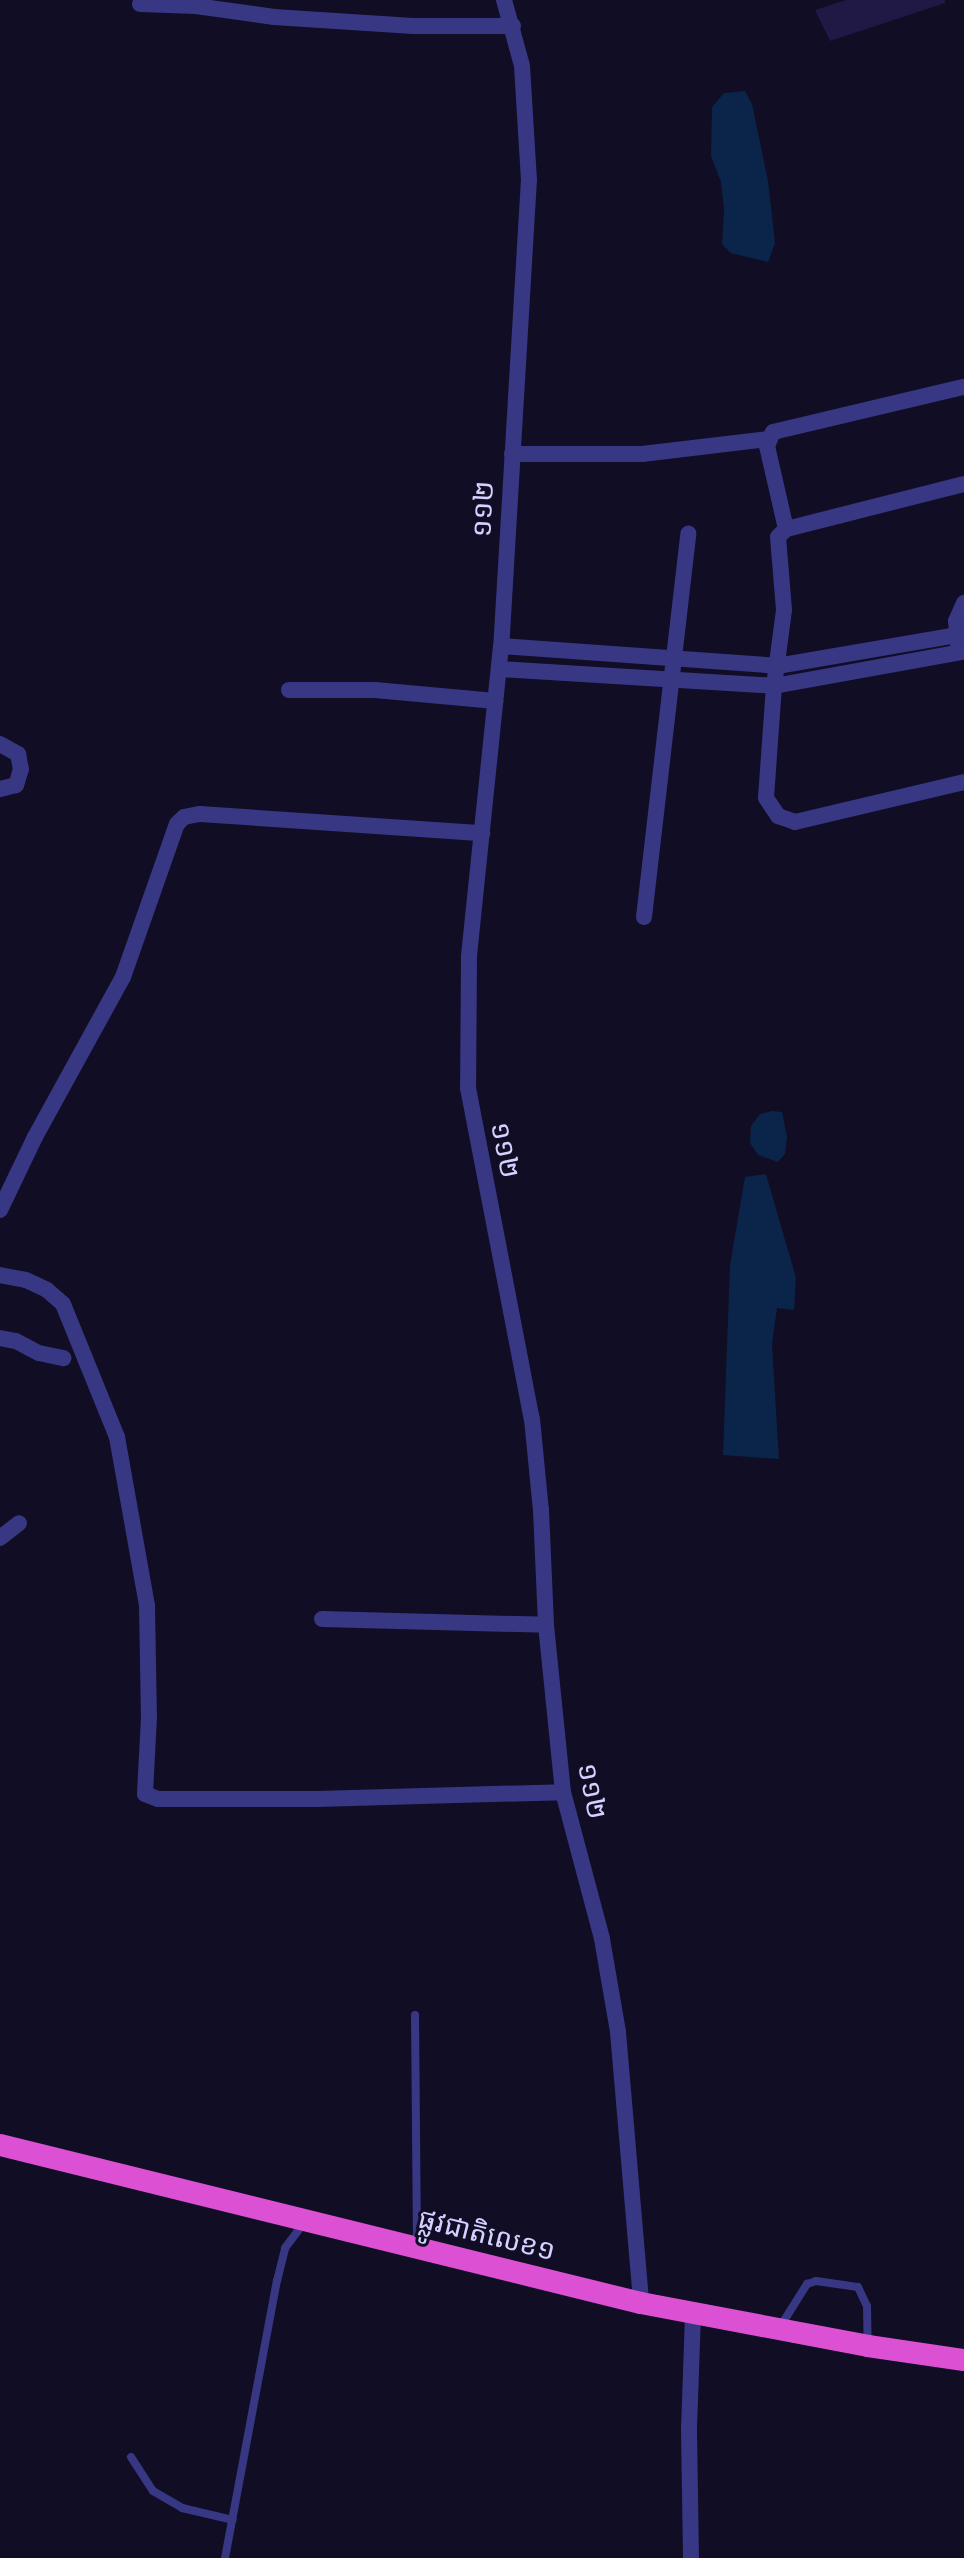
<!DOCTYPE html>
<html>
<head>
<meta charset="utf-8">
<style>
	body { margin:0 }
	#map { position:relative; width:964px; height:2558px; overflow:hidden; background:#100d24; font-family:Figtree,"Noto Sans Khmer",sans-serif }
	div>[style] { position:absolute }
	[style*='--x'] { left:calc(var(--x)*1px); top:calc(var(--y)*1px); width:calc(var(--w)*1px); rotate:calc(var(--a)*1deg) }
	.water>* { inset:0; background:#0b254a }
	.building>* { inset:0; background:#201945 }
	.service>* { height:8px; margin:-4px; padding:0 4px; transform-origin:4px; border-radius:4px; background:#373784 }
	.minor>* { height:16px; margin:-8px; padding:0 8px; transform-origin:8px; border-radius:8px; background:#373784 }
	.trunk>* { height:22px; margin:-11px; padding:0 11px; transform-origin:11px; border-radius:11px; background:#dc51d4 }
	span { translate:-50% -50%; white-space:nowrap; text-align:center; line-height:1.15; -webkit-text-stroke:6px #100d24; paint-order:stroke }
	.street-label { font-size:28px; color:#d4d0ff }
</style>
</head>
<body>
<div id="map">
	<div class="water">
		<div style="clip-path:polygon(745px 91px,752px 104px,768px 181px,775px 243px,768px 262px,731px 253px,722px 244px,724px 210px,721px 182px,711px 156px,712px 107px,724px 93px)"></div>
		<div style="clip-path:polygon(772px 1111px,782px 1112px,787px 1137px,785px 1154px,778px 1162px,758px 1155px,750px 1143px,751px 1126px,760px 1114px)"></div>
		<div style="clip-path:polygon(766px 1174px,796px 1278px,794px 1310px,777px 1308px,772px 1344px,779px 1459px,723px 1455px,730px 1265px,745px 1177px)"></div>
	</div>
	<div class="building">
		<div style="clip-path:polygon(846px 0,945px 0,945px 3px,830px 41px,815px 10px)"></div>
	</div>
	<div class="service">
		<div style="--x:415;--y:2015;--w:232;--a:89.5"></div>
		<div style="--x:780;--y:2327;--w:51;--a:-57.9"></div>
		<div style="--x:807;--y:2284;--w:9;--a:-18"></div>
		<div style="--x:816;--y:2281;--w:42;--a:8.1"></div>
		<div style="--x:858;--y:2287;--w:21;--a:65"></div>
		<div style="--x:867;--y:2306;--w:39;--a:89"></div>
		<div style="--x:131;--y:2457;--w:40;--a:57.1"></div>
		<div style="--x:153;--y:2491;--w:34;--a:30"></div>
		<div style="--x:182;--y:2508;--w:52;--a:13.2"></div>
		<div style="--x:225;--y:2558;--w:282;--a:-79.4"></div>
		<div style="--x:277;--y:2281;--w:34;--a:-76"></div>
		<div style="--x:285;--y:2248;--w:31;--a:-53"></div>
	</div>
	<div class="minor">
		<div style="--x:504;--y:0;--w:68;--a:74.7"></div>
		<div style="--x:522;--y:66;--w:113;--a:86.5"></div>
		<div style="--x:529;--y:179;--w:468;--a:93.4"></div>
		<div style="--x:501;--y:646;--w:313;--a:95.9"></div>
		<div style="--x:469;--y:957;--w:131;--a:90.4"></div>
		<div style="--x:468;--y:1088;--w:337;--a:79.1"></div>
		<div style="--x:532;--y:1419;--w:91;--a:84.4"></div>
		<div style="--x:541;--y:1510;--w:115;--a:87.5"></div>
		<div style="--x:546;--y:1625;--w:168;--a:84.2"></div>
		<div style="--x:563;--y:1792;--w:152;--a:75.1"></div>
		<div style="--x:602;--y:1939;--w:94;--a:80.2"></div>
		<div style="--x:618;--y:2032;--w:272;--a:85.1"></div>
		<div style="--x:140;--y:4;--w:56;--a:2"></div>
		<div style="--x:196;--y:6;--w:79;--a:8"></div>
		<div style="--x:274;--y:17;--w:139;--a:3.7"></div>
		<div style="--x:413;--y:26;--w:100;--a:0"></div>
		<div style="--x:512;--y:454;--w:130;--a:0"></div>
		<div style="--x:642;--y:454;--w:127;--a:-6.8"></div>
		<div style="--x:964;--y:484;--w:184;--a:165.8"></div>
		<div style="--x:786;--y:529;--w:11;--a:135"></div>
		<div style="--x:778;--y:537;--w:73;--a:85.3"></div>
		<div style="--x:784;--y:610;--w:77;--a:97.5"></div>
		<div style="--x:774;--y:686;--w:112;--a:94.1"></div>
		<div style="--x:766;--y:798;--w:22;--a:56"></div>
		<div style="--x:778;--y:816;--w:18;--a:19"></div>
		<div style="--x:795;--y:822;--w:174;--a:-13.3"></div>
		<div style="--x:786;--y:529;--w:85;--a:-102.9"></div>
		<div style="--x:767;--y:446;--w:15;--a:-67"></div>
		<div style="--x:773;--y:432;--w:196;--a:-13.3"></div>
		<div style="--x:958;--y:644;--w:23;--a:-95"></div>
		<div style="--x:956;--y:621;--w:20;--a:-66"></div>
		<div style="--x:501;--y:646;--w:277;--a:4.1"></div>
		<div style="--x:777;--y:666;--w:182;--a:-9.8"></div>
		<div style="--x:499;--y:669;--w:276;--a:3.5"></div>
		<div style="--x:774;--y:686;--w:190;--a:-10.3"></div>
		<div style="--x:289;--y:690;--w:86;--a:0"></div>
		<div style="--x:375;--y:690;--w:121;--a:5.2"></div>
		<div style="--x:0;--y:744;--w:21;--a:29"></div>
		<div style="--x:18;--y:754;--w:15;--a:79"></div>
		<div style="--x:21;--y:769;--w:17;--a:107"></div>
		<div style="--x:16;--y:785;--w:16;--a:166"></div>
		<div style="--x:644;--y:917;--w:386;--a:-83.4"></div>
		<div style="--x:0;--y:1210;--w:81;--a:-64.4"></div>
		<div style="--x:35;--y:1137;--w:183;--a:-61.2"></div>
		<div style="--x:123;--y:977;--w:162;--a:-70.6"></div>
		<div style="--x:177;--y:824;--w:10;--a:-45"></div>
		<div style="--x:184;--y:817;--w:16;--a:-11"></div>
		<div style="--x:200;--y:814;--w:283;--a:3.9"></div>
		<div style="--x:0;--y:1275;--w:26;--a:11"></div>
		<div style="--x:26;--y:1280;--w:23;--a:25"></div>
		<div style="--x:47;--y:1290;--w:21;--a:41"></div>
		<div style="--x:63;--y:1304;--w:144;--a:67.9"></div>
		<div style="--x:117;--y:1437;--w:172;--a:79.9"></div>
		<div style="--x:147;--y:1606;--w:111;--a:89"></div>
		<div style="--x:149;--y:1717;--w:77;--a:93"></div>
		<div style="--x:145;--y:1794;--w:14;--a:21"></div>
		<div style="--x:158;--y:1799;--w:159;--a:0"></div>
		<div style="--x:317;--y:1799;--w:246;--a:-1.6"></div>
		<div style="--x:0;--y:1338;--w:16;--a:11"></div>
		<div style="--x:16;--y:1341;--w:26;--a:28"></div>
		<div style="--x:39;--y:1353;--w:25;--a:12"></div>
		<div style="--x:0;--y:1538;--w:24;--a:-38"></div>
		<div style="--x:322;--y:1619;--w:224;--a:1.5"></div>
		<div style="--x:691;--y:2558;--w:129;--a:-90.9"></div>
		<div style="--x:689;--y:2429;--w:116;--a:-88"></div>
	</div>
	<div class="trunk">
		<div style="--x:0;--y:2145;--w:660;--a:13.85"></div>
		<div style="--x:641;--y:2303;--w:231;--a:10.7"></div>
		<div style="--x:868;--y:2346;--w:97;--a:8.3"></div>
	</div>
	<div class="street-label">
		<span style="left:482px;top:509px;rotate:-87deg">១១២</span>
		<span style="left:506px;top:1150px;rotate:79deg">១១២</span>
		<span style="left:593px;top:1791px;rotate:79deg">១១២</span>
		<span style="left:487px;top:2234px;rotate:14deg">ផ្លូវជាតិលេខ១</span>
	</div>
</div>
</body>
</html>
